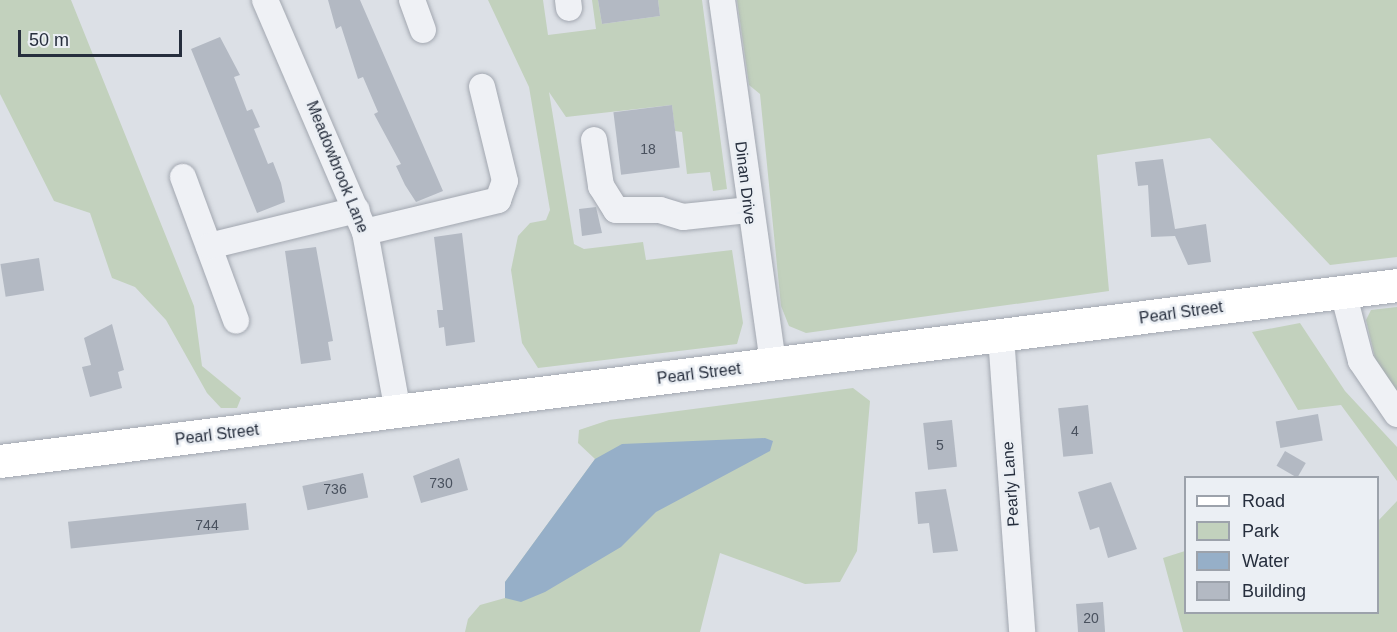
<!DOCTYPE html>
<html>
<head>
<meta charset="utf-8">
<style>
	body { margin:0 }
	#map { position:relative; width:1397px; height:632px; overflow:hidden; background:#dce0e6; font-family:Helvetica,sans-serif }
	div>[style] { position:absolute }
	[style*='--x'] { left:calc(var(--x)*1px); top:calc(var(--y)*1px); width:calc(var(--w)*1px); rotate:calc(var(--a)*1deg) }
	.green>* { inset:0; background:#c2d1bd }
	.water>* { inset:0; background:#96afc8 }
	.building>* { inset:0; background:#b3b9c3; transform-origin:0 0 }
	.roads { filter:drop-shadow(0 0 2px #a2a7b0) drop-shadow(0 0 2px #a2a7b0) }
	.minor>* { height:26px; margin:-13px; padding:0 13px; transform-origin:13px; border-radius:13px; background:#eff1f5 }
	.major>* { height:33px; margin:-16.5px; padding:0 16.5px; transform-origin:16.5px; border-radius:16.5px; background:#fff }
	span { translate:-50% -50%; white-space:nowrap; text-align:center; line-height:1.15; -webkit-text-stroke:5px #ebeff4; paint-order:stroke }
	.number-label { font-size:14px; color:#49515e }
	.number-label span { -webkit-text-stroke-width:0 }
	.street-label { font-size:16px; color:#262e3d }
	.legend { position:absolute; left:1184px; top:476px; width:195px; height:138px; box-sizing:border-box; background:#ebeff4; border:2px solid #9ca2ab; margin:0; padding:8px 10px; list-style:none; font-size:18px; color:#262e3d }
	.legend li { display:flex; align-items:center; gap:12px; height:30px }
	.legend b { width:30px; border:2px solid #9ca2ab }
	.scale { position:absolute; left:18px; top:30px; width:164px; height:27px; box-sizing:border-box; border:3px solid #262e3d; border-top:0; padding-left:8px; font-size:18px; line-height:21px; white-space:nowrap; color:#262e3d; -webkit-text-stroke:4px #ebeff4; paint-order:stroke }
</style>
</head>
<body>
<div id="map">
	<div class="green">
		<div style="clip-path:polygon(0 0,71px 0,194px 306px,202px 366px,241px 398px,237px 408px,221px 408px,207px 393px,166px 320px,135px 287px,112px 278px,90px 213px,54px 201px,0 94px)"></div>
		<div style="clip-path:polygon(488px 0,543px 0,548px 35px,596px 29px,592px 0,598px 0,602px 24px,660px 16px,658px 0,702px 0,727px 189px,713px 191px,710px 172px,687px 174px,682px 132px,675px 131px,672px 105px,566px 117px,549px 92px,574px 244px,584px 249px,643px 242px,646px 260px,732px 250px,743px 323px,737px 344px,538px 368px,522px 343px,511px 270px,518px 236px,530px 223px,546px 220px,550px 210px,529px 87px)"></div>
		<div style="clip-path:polygon(737px 0,1397px 0,1397px 257px,1330px 265px,1210px 138px,1097px 155px,1109px 291px,806px 333px,789px 326px,781px 306px,760px 94px,749px 85px)"></div>
		<div style="clip-path:polygon(1397px 307px,1397px 392px,1376px 362px,1366px 320px,1371px 310px)"></div>
		<div style="clip-path:polygon(1300px 323px,1345px 391px,1397px 447px,1397px 481px,1341px 405px,1298px 410px,1252px 332px)"></div>
		<div style="clip-path:polygon(853px 388px,870px 401px,857px 551px,840px 582px,805px 584px,720px 553px,700px 632px,465px 632px,468px 619px,480px 605px,505px 598px,505px 582px,595px 459px,578px 443px,579px 430px,609px 420px)"></div>
		<div style="clip-path:polygon(1397px 501px,1397px 632px,1183px 632px,1163px 558px,1185px 551px,1186px 612px,1378px 612px,1378px 521px)"></div>
	</div>
	<div class="water">
		<div style="clip-path:polygon(765px 438px,773px 441px,770px 451px,656px 512px,621px 547px,545px 592px,521px 602px,505px 598px,505px 582px,595px 459px,622px 444px)"></div>
	</div>
	<div class="building">
		<div style="clip-path:polygon(328px 0,360px 0,443px 191px,416px 202px,405px 185px,396px 166px,401px 164px,374px 114px,378px 112px,363px 77px,358px 79px,341px 26px,336px 29px)"></div>
		<div style="clip-path:polygon(598px 0,658px 0,660px 16px,602px 24px)"></div>
		<div style="clip-path:polygon(220px 37px,240px 75px,234px 77px,247px 111px,252px 109px,260px 127px,254px 129px,268px 164px,273px 162px,281px 183px,285px 202px,257px 213px,191px 49px)"></div>
		<div style="left:672px;top:105px;width:63px;height:59px;rotate:83deg"></div>
		<div style="clip-path:polygon(1163px 159px,1175px 229px,1206px 224px,1211px 262px,1188px 265px,1175px 236px,1151px 237px,1148px 185px,1138px 186px,1135px 162px)"></div>
		<div style="clip-path:polygon(596px 207px,602px 233px,582px 236px,579px 209px)"></div>
		<div style="clip-path:polygon(462px 233px,475px 342px,446px 346px,444px 327px,439px 328px,437px 310px,443px 310px,434px 237px)"></div>
		<div style="clip-path:polygon(316px 247px,333px 341px,328px 342px,331px 360px,301px 364px,285px 251px)"></div>
		<div style="left:39px;top:258px;width:33px;height:39px;rotate:81deg"></div>
		<div style="clip-path:polygon(112px 324px,124px 370px,118px 372px,122px 388px,90px 397px,82px 367px,91px 365px,84px 338px)"></div>
		<div style="left:1088px;top:405px;width:49px;height:30px;rotate:84deg"></div>
		<div style="left:1318px;top:414px;width:27px;height:43px;rotate:80deg"></div>
		<div style="left:952px;top:420px;width:47px;height:29px;rotate:84deg"></div>
		<div style="left:1285px;top:451px;width:24px;height:17px;rotate:30deg"></div>
		<div style="clip-path:polygon(459px 458px,468px 490px,421px 503px,413px 476px)"></div>
		<div style="left:363px;top:473px;width:25px;height:62px;rotate:78deg"></div>
		<div style="clip-path:polygon(1111px 482px,1137px 549px,1108px 558px,1099px 527px,1090px 530px,1078px 492px)"></div>
		<div style="clip-path:polygon(946px 489px,958px 551px,933px 553px,929px 523px,918px 524px,915px 492px)"></div>
		<div style="left:246px;top:503px;width:27px;height:179px;rotate:84deg"></div>
		<div style="left:1103px;top:602px;width:30px;height:27px;rotate:86deg"></div>
	</div>
	<div class="roads">
		<div class="minor">
			<div style="--x:265;--y:0;--w:253;--a:66.7"></div>
			<div style="--x:365;--y:232;--w:183;--a:79.6"></div>
			<div style="--x:412;--y:0;--w:32;--a:70"></div>
			<div style="--x:568;--y:0;--w:8;--a:83"></div>
			<div style="--x:722;--y:0;--w:369;--a:82"></div>
			<div style="--x:594;--y:140;--w:47;--a:81.3"></div>
			<div style="--x:601;--y:186;--w:28;--a:58"></div>
			<div style="--x:616;--y:210;--w:44;--a:0"></div>
			<div style="--x:660;--y:210;--w:24;--a:17"></div>
			<div style="--x:683;--y:217;--w:65;--a:-6.1"></div>
			<div style="--x:183;--y:177;--w:153;--a:69.7"></div>
			<div style="--x:365;--y:232;--w:137;--a:-13.5"></div>
			<div style="--x:498;--y:200;--w:20;--a:-70"></div>
			<div style="--x:505;--y:181;--w:97;--a:-103.7"></div>
			<div style="--x:209;--y:246;--w:152;--a:-13.7"></div>
			<div style="--x:1343;--y:292;--w:71;--a:75.4"></div>
			<div style="--x:1361;--y:361;--w:64;--a:55.8"></div>
			<div style="--x:1001;--y:336;--w:297;--a:85.9"></div>
		</div>
		<div class="major">
			<div style="--x:0;--y:461;--w:1408;--a:-7.18"></div>
		</div>
	</div>
	<div class="number-label">
		<span style="left:648px;top:149px">18</span>
		<span style="left:1075px;top:431px">4</span>
		<span style="left:940px;top:445px">5</span>
		<span style="left:441px;top:483px">730</span>
		<span style="left:335px;top:489px">736</span>
		<span style="left:207px;top:525px">744</span>
		<span style="left:1091px;top:618px">20</span>
	</div>
	<div class="street-label">
		<span style="left:337px;top:167px;rotate:68deg">Meadowbrook Lane</span>
		<span style="left:745px;top:183px;rotate:83deg">Dinan Drive</span>
		<span style="left:1181px;top:313px;rotate:-8deg">Pearl Street</span>
		<span style="left:699px;top:374px;rotate:-7deg">Pearl Street</span>
		<span style="left:217px;top:435px;rotate:-7deg">Pearl Street</span>
		<span style="left:1011px;top:484px;rotate:-94deg">Pearly Lane</span>
	</div>
	<ul class="legend">
	<li><b style="height:8px;background:#fff"></b>Road</li>
	<li><b style="height:16px;background:#c2d1bd"></b>Park</li>
	<li><b style="height:16px;background:#96afc8"></b>Water</li>
	<li><b style="height:16px;background:#b3b9c3"></b>Building</li>
	</ul>
	<div class="scale">50 m</div>
</div>
</body>
</html>
